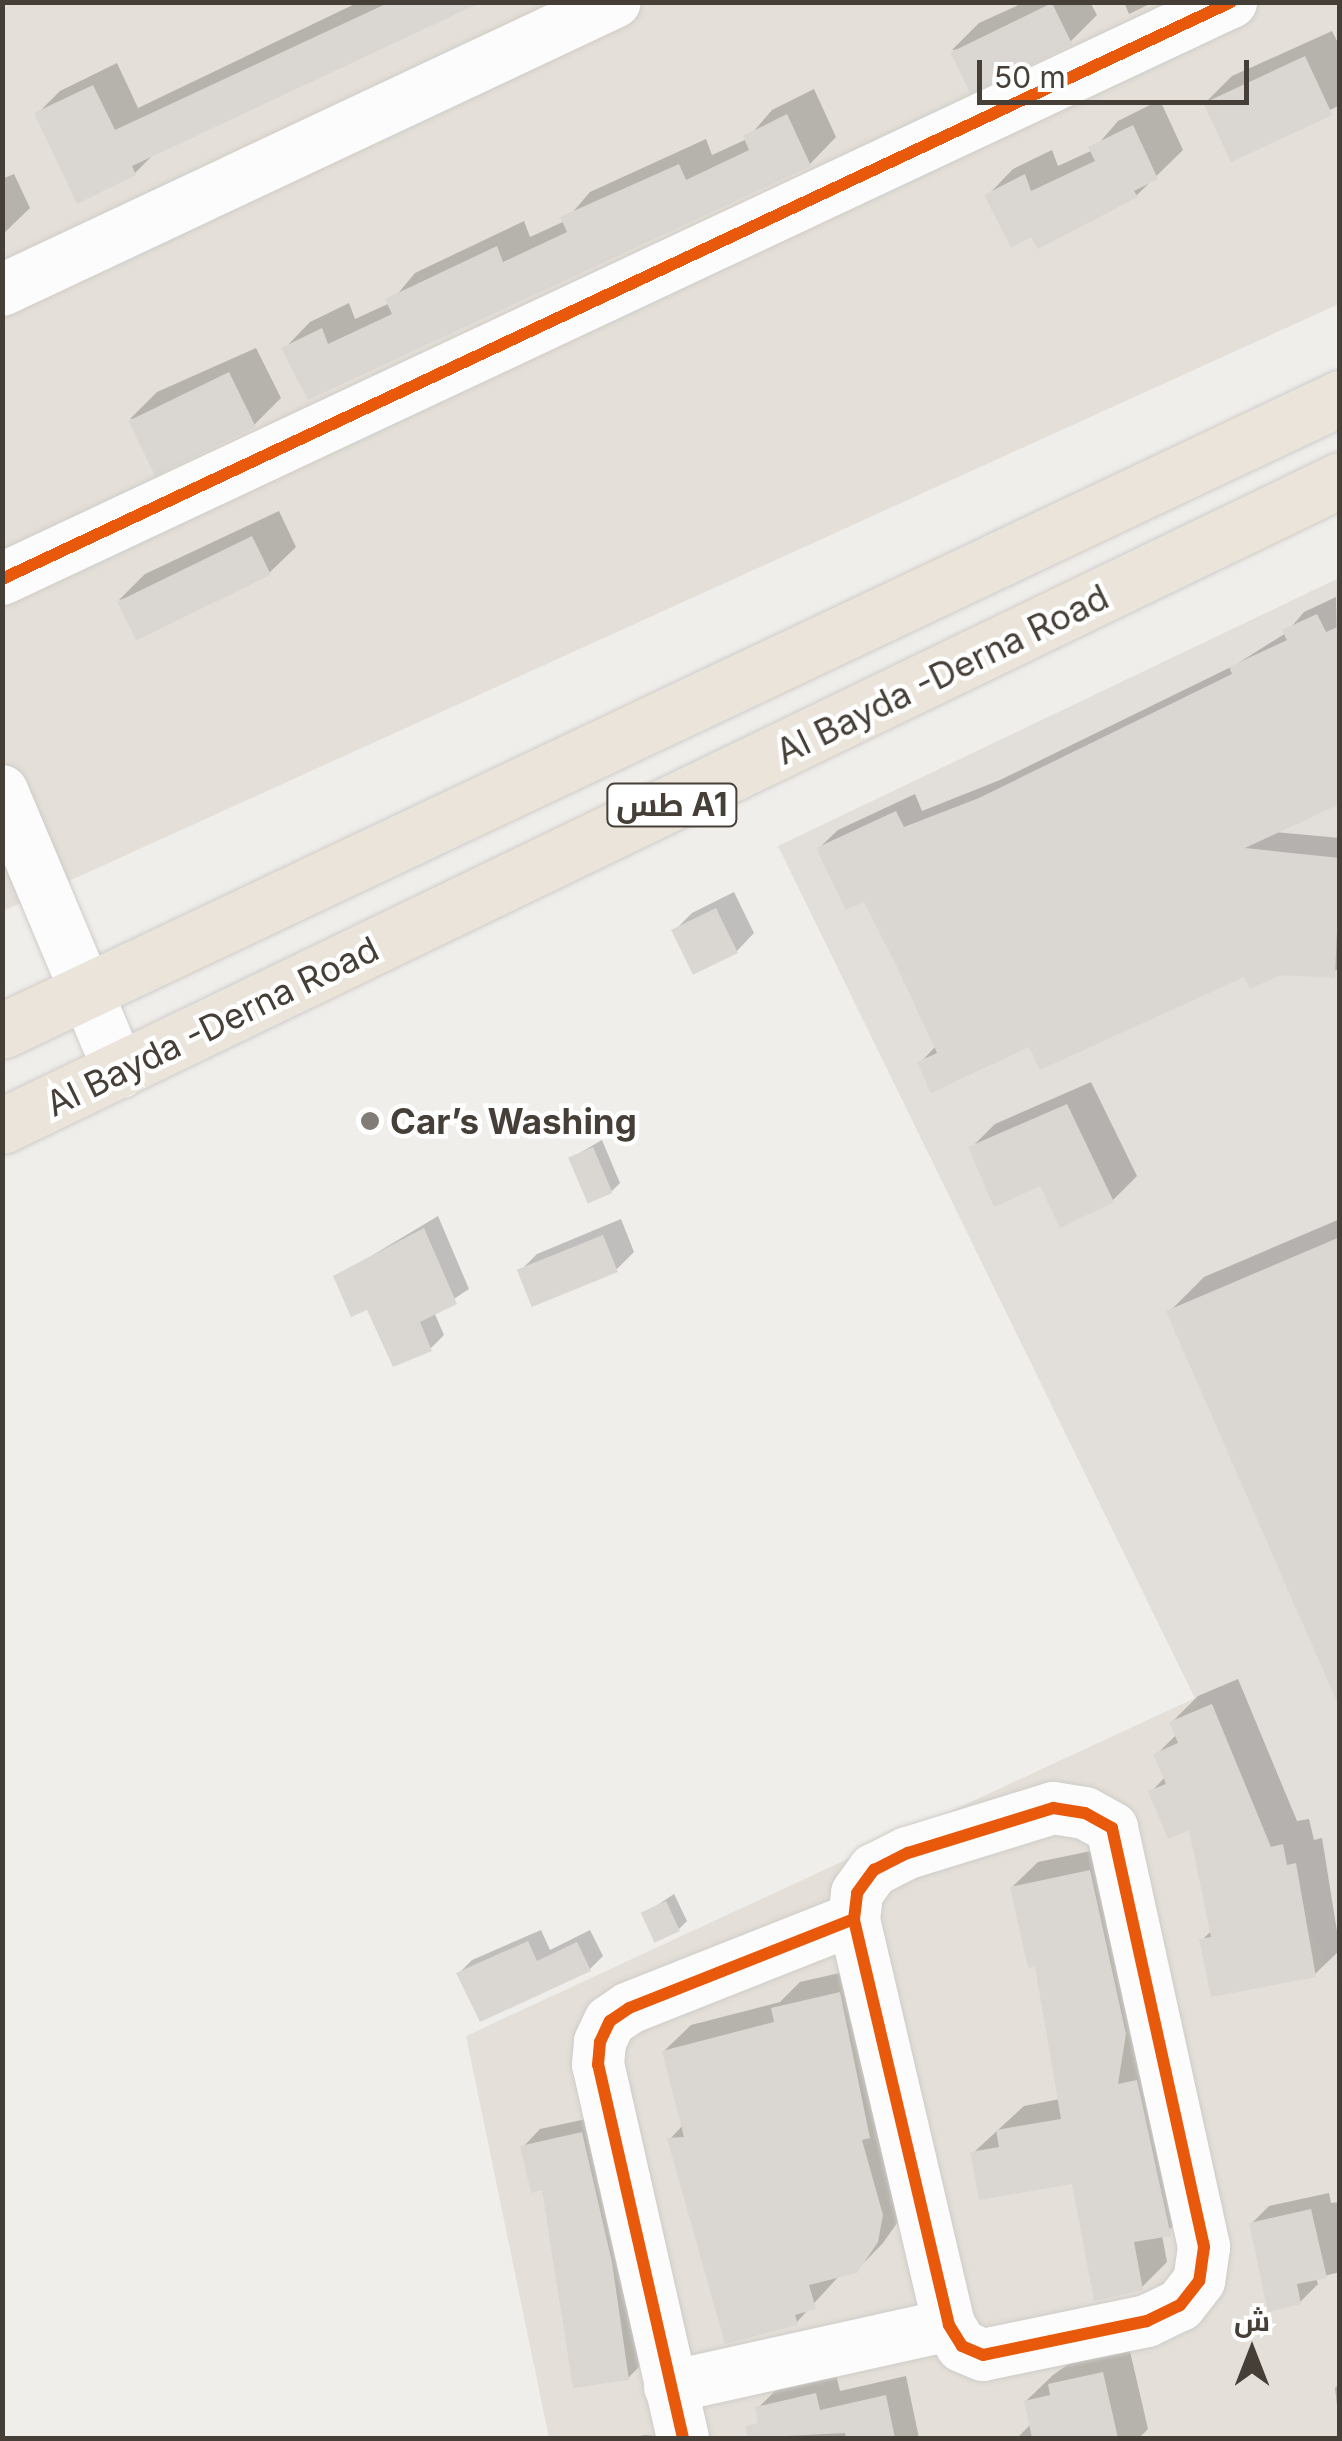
<!DOCTYPE html>
<html>
<head>
<meta charset="utf-8">
<style>
	body { margin:0 }
	#map { position:relative; width:1342px; height:2441px; overflow:hidden; background:#f0eeeb; font-family:Inter,Cairo,sans-serif }
	div>[style] { position:absolute }
	[style*='--x'] { left:calc(var(--x)*1px); top:calc(var(--y)*1px); width:calc(var(--w)*1px); rotate:calc(var(--a)*1deg) }
	.residential>* { inset:0; background:#e4dfd8 }
	.industrial>* { inset:0; background:#e2deda }
	.shadow>* { inset:0; background:#0003 }
	.building>* { inset:0; background:#dad7d3; transform-origin:0 0 }
	.roads { filter:drop-shadow(0 0 2px #ceccc8) drop-shadow(0 0 2px #ceccc8) }
	.minor>* { height:52px; margin:-26px; padding:0 26px; transform-origin:26px; border-radius:26px; background:#fdfcfc }
	.highway>* { height:55px; margin:-27.5px; padding:0 27.5px; transform-origin:27.5px; border-radius:27.5px; background:#eae4da }
	.cycleway>* { height:12px; margin:-6px; padding:0 6px; transform-origin:6px; border-radius:6px; background:#e8590c }
	.dots>* { width:28px; height:28px; translate:-50% -50%; box-sizing:border-box; border:5px solid #fff; border-radius:50% }
	span { translate:-50% -50%; white-space:nowrap; text-align:center; line-height:1.15; -webkit-text-stroke:9px #fff; paint-order:stroke }
	.shield-label span { padding:2px 8px; background:#fff; border:2px solid; border-radius:8px; -webkit-text-stroke-width:0 }
	.shield-label { font-size:32px; color:#463f37; font-weight:700 }
	.street-label { font-size:35px; color:#463f37 }
	.poi-label { font-size:35px; color:#463f37; font-weight:700 }
	.left { translate:0 -50%; text-align:left }
	.frame { position:absolute; inset:0; border:5px solid #463f37; pointer-events:none }
	.north { position:absolute; left:1202px; top:2301px; width:100px; height:100px; -webkit-text-stroke:8px #fff; paint-order:stroke; rotate:0deg; font-size:28px; font-weight:700; line-height:40px; text-align:center; color:#463f37 }
	.north::after { content:''; display:block; margin:auto; width:35px; height:45px; background:#463f37; clip-path:polygon(50% 0,100% 100%,50% 72%,0 100%) }
	.scale { position:absolute; left:977px; top:60px; width:272px; height:45px; box-sizing:border-box; border:5px solid #463f37; border-top:0; padding-left:12px; font-size:30px; line-height:35px; white-space:nowrap; color:#463f37; -webkit-text-stroke:8px #fff; paint-order:stroke }
</style>
</head>
<body>
<div id="map">
	<div class="residential">
		<div style="clip-path:polygon(2px 3px,1339px 3px,1339px 304px,3px 911px)"></div>
		<div style="clip-path:polygon(1195px 1698px,1339px 1993px,1339px 2438px,549px 2438px,466px 2036px)"></div>
	</div>
	<div class="industrial">
		<div style="clip-path:polygon(1339px 578px,1339px 1993px,778px 846px)"></div>
	</div>
	<div class="shadow">
		<div style="clip-path:polygon(359px 2px,474px 2px,157px 151px,135px 173px,37px 114px,60px 91px,117px 63px,138px 108px)"></div>
		<div style="clip-path:polygon(1025px 2px,1090px 2px,1097px 15px,1070px 42px,952px 50px,979px 23px)"></div>
		<div style="clip-path:polygon(1124px 2px,1154px 2px,1129px 14px)"></div>
		<div style="clip-path:polygon(1332px 31px,1340px 47px,1340px 105px,1231px 161px,1206px 102px,1232px 76px)"></div>
		<div style="clip-path:polygon(814px 89px,836px 137px,810px 164px,309px 397px,284px 349px,310px 322px,349px 303px,355px 319px,390px 303px,415px 273px,524px 221px,530px 237px,565px 221px,590px 192px,706px 139px,712px 155px,747px 139px,772px 110px)"></div>
		<div style="clip-path:polygon(1160px 100px,1183px 150px,1137px 195px,1032px 234px,987px 196px,1013px 169px,1052px 150px,1058px 166px,1093px 150px,1118px 121px)"></div>
		<div style="clip-path:polygon(14px 174px,30px 208px,2px 235px,2px 179px)"></div>
		<div style="clip-path:polygon(256px 348px,281px 398px,254px 425px,130px 419px,157px 392px)"></div>
		<div style="clip-path:polygon(279px 511px,296px 547px,269px 573px,119px 600px,145px 574px)"></div>
		<div style="clip-path:polygon(1336px 597px,1340px 801px,1274px 832px,1340px 838px,1340px 970px,1245px 974px,1030px 1044px,920px 1063px,936px 1046px,865px 898px,819px 848px,838px 830px,915px 794px,922px 811px,1000px 780px,1235px 665px,1286px 633px,1304px 612px)"></div>
		<div style="clip-path:polygon(734px 892px,754px 933px,737px 951px,674px 931px,692px 913px)"></div>
		<div style="clip-path:polygon(1091px 1082px,1137px 1176px,1113px 1200px,1042px 1183px,971px 1148px,995px 1124px)"></div>
		<div style="clip-path:polygon(602px 1140px,620px 1183px,612px 1191px,571px 1158px)"></div>
		<div style="clip-path:polygon(438px 1216px,469px 1289px,434px 1312px,444px 1335px,430px 1349px,336px 1277px)"></div>
		<div style="clip-path:polygon(621px 1219px,634px 1252px,617px 1269px,520px 1271px,537px 1254px)"></div>
		<div style="clip-path:polygon(1340px 1219px,1340px 1703px,1169px 1312px,1204px 1277px)"></div>
		<div style="clip-path:polygon(1238px 1679px,1297px 1821px,1309px 1819px,1314px 1840px,1322px 1838px,1340px 1950px,1315px 1974px,1202px 1940px,1212px 1930px,1191px 1826px,1151px 1792px,1165px 1777px,1156px 1755px,1177px 1734px,1172px 1722px,1198px 1696px)"></div>
		<div style="clip-path:polygon(1115px 1846px,1195px 2208px,1162px 2235px,1167px 2262px,1142px 2287px,1074px 2181px,973px 2153px,1024px 2106px,1060px 2099px,1037px 1964px,1012px 1887px,1038px 1862px)"></div>
		<div style="clip-path:polygon(674px 1894px,687px 1921px,679px 1929px,644px 1914px)"></div>
		<div style="clip-path:polygon(541px 1930px,550px 1950px,590px 1930px,603px 1956px,590px 1969px,459px 1973px,472px 1960px)"></div>
		<div style="clip-path:polygon(866px 1967px,904px 2213px,883px 2243px,856px 2271px,840px 2275px,796px 2323px,670px 2139px,683px 2125px,664px 2051px,691px 2025px,780px 2002px,800px 1982px)"></div>
		<div style="clip-path:polygon(600px 2116px,646px 2360px,628px 2378px,523px 2147px,540px 2129px)"></div>
		<div style="clip-path:polygon(1329px 2193px,1331px 2203px,1340px 2202px,1340px 2272px,1316px 2278px,1318px 2284px,1300px 2302px,1251px 2224px,1269px 2206px)"></div>
		<div style="clip-path:polygon(1129px 2347px,1148px 2429px,1139px 2438px,1017px 2438px,1031px 2424px,1026px 2401px,1053px 2375px,1077px 2358px)"></div>
		<div style="clip-path:polygon(836px 2374px,840px 2391px,906px 2376px,919px 2438px,764px 2438px,758px 2408px,778px 2388px)"></div>
		<div style="clip-path:polygon(1340px 2383px,1340px 2431px,1335px 2388px)"></div>
		<div style="clip-path:polygon(645px 2435px,678px 2438px,630px 2438px)"></div>
	</div>
	<div class="building">
		<div style="clip-path:polygon(390px 2px,482px 2px,132px 166px,136px 175px,77px 204px,34px 113px,93px 85px,115px 130px)"></div>
		<div style="left:1052px;top:3px;width:46px;height:113px;rotate:64deg"></div>
		<div style="left:1305px;top:56px;width:65px;height:112px;rotate:65deg"></div>
		<div style="clip-path:polygon(787px 114px,811px 166px,308px 400px,281px 348px,322px 328px,328px 344px,392px 314px,385px 299px,497px 246px,503px 262px,567px 232px,560px 217px,679px 164px,686px 180px,749px 150px,743px 136px)"></div>
		<div style="clip-path:polygon(1133px 125px,1158px 179px,1134px 191px,1138px 197px,1038px 249px,1031px 237px,1011px 248px,984px 195px,1025px 174px,1031px 191px,1095px 161px,1088px 147px)"></div>
		<div style="left:229px;top:372px;width:61px;height:112px;rotate:64deg"></div>
		<div style="left:252px;top:536px;width:43px;height:150px;rotate:64deg"></div>
		<div style="clip-path:polygon(1317px 614px,1326px 632px,1340px 626px,1340px 804px,1245px 848px,1340px 858px,1335px 978px,1281px 975px,1250px 989px,1244px 977px,1040px 1070px,1029px 1047px,931px 1093px,917px 1062px,937px 1053px,898px 969px,864px 902px,846px 910px,816px 848px,896px 811px,904px 827px,979px 798px,1232px 674px,1229px 667px,1287px 640px,1282px 630px)"></div>
		<div style="left:716px;top:908px;width:50px;height:50px;rotate:64deg"></div>
		<div style="clip-path:polygon(1067px 1104px,1114px 1202px,1060px 1228px,1040px 1186px,994px 1207px,968px 1147px)"></div>
		<div style="left:593px;top:1147px;width:50px;height:27px;rotate:67deg"></div>
		<div style="clip-path:polygon(424px 1228px,457px 1304px,420px 1322px,432px 1351px,393px 1367px,367px 1310px,351px 1317px,333px 1276px)"></div>
		<div style="left:603px;top:1235px;width:40px;height:93px;rotate:68deg"></div>
		<div style="clip-path:polygon(1340px 1237px,1340px 1709px,1166px 1311px)"></div>
		<div style="clip-path:polygon(1212px 1704px,1271px 1847px,1283px 1844px,1287px 1865px,1296px 1863px,1316px 1977px,1211px 1997px,1199px 1939px,1211px 1937px,1189px 1830px,1168px 1839px,1148px 1791px,1166px 1784px,1153px 1754px,1178px 1743px,1169px 1722px)"></div>
		<div style="clip-path:polygon(1090px 1870px,1126px 2034px,1118px 2084px,1137px 2080px,1171px 2236px,1134px 2242px,1143px 2290px,1094px 2301px,1072px 2184px,979px 2200px,970px 2152px,999px 2147px,996px 2130px,1061px 2119px,1035px 1967px,1028px 1968px,1010px 1887px)"></div>
		<div style="left:666px;top:1901px;width:33px;height:28px;rotate:65deg"></div>
		<div style="clip-path:polygon(528px 1941px,537px 1961px,577px 1942px,591px 1971px,480px 2022px,456px 1973px)"></div>
		<div style="clip-path:polygon(840px 1992px,870px 2138px,862px 2140px,883px 2215px,878px 2242px,857px 2273px,809px 2285px,816px 2309px,795px 2315px,798px 2325px,725px 2344px,667px 2138px,684px 2137px,662px 2051px,774px 2022px,771px 2008px)"></div>
		<div style="clip-path:polygon(582px 2132px,612px 2262px,629px 2380px,573px 2388px,542px 2190px,531px 2193px,520px 2146px)"></div>
		<div style="clip-path:polygon(1311px 2209px,1327px 2278px,1297px 2284px,1301px 2304px,1268px 2312px,1249px 2223px)"></div>
		<div style="clip-path:polygon(1103px 2372px,1118px 2438px,1032px 2438px,1024px 2401px,1050px 2395px,1048px 2384px)"></div>
		<div style="clip-path:polygon(816px 2393px,820px 2410px,886px 2395px,895px 2438px,846px 2438px,845px 2433px,747px 2438px,746px 2426px,758px 2423px,755px 2407px)"></div>
	</div>
	<div class="roads">
		<div class="minor">
			<div style="--x:2;--y:290;--w:677;--a:-25.17"></div>
			<div style="--x:2;--y:579;--w:1358;--a:-25.15"></div>
			<div style="--x:2;--y:791;--w:305;--a:67.2"></div>
			<div style="--x:1053;--y:1808;--w:32;--a:9"></div>
			<div style="--x:1085;--y:1813;--w:31;--a:29"></div>
			<div style="--x:1112;--y:1828;--w:429;--a:77.6"></div>
			<div style="--x:1204;--y:2247;--w:34;--a:98"></div>
			<div style="--x:1199;--y:2281;--w:31;--a:128"></div>
			<div style="--x:1180;--y:2305;--w:37;--a:154"></div>
			<div style="--x:1147;--y:2321;--w:167;--a:168.3"></div>
			<div style="--x:983;--y:2355;--w:23;--a:-157"></div>
			<div style="--x:962;--y:2346;--w:25;--a:-122"></div>
			<div style="--x:949;--y:2325;--w:417;--a:-103.2"></div>
			<div style="--x:854;--y:1919;--w:26;--a:-83"></div>
			<div style="--x:857;--y:1893;--w:29;--a:-54"></div>
			<div style="--x:874;--y:1870;--w:38;--a:-27"></div>
			<div style="--x:908;--y:1853;--w:152;--a:-17.2"></div>
			<div style="--x:670;--y:2387;--w:286;--a:-12.5"></div>
			<div style="--x:683;--y:2438;--w:383;--a:-102.8"></div>
			<div style="--x:598;--y:2065;--w:23;--a:-85"></div>
			<div style="--x:600;--y:2042;--w:23;--a:-65"></div>
			<div style="--x:610;--y:2021;--w:23;--a:-34"></div>
			<div style="--x:629;--y:2008;--w:242;--a:-21.6"></div>
		</div>
		<div class="highway">
			<div style="--x:2;--y:1031;--w:1480;--a:-25.32"></div>
			<div style="--x:2;--y:1126;--w:1486;--a:-25.77"></div>
		</div>
	</div>
	<div class="cycleway">
		<div style="--x:2;--y:579;--w:1358;--a:-25.15"></div>
		<div style="--x:1053;--y:1808;--w:32;--a:9"></div>
		<div style="--x:1085;--y:1813;--w:31;--a:29"></div>
		<div style="--x:1112;--y:1828;--w:429;--a:77.6"></div>
		<div style="--x:1204;--y:2247;--w:34;--a:98"></div>
		<div style="--x:1199;--y:2281;--w:31;--a:128"></div>
		<div style="--x:1180;--y:2305;--w:37;--a:154"></div>
		<div style="--x:1147;--y:2321;--w:167;--a:168.3"></div>
		<div style="--x:983;--y:2355;--w:23;--a:-157"></div>
		<div style="--x:962;--y:2346;--w:25;--a:-122"></div>
		<div style="--x:949;--y:2325;--w:417;--a:-103.2"></div>
		<div style="--x:854;--y:1919;--w:26;--a:-83"></div>
		<div style="--x:857;--y:1893;--w:29;--a:-54"></div>
		<div style="--x:874;--y:1870;--w:38;--a:-27"></div>
		<div style="--x:908;--y:1853;--w:152;--a:-17.2"></div>
		<div style="--x:683;--y:2438;--w:383;--a:-102.8"></div>
		<div style="--x:598;--y:2065;--w:23;--a:-85"></div>
		<div style="--x:600;--y:2042;--w:23;--a:-65"></div>
		<div style="--x:610;--y:2021;--w:23;--a:-34"></div>
		<div style="--x:629;--y:2008;--w:242;--a:-21.6"></div>
	</div>
	<div class="dots">
		<div style="left:370px;top:1121px;background:#827c76"></div>
	</div>
	<div class="shield-label">
		<span style="left:672px;top:805px">طس A1</span>
	</div>
	<div class="street-label">
		<span style="left:942px;top:674px;rotate:-26deg">Al Bayda -Derna Road</span>
		<span style="left:212px;top:1026px;rotate:-26deg">Al Bayda -Derna Road</span>
	</div>
	<div class="poi-label">
		<span class="left" style="left:390px;top:1121px">Car’s Washing</span>
	</div>
	<div class="frame"></div>
	<div class="north">ش</div>
	<div class="scale">50 m</div>
</div>
</body>
</html>
